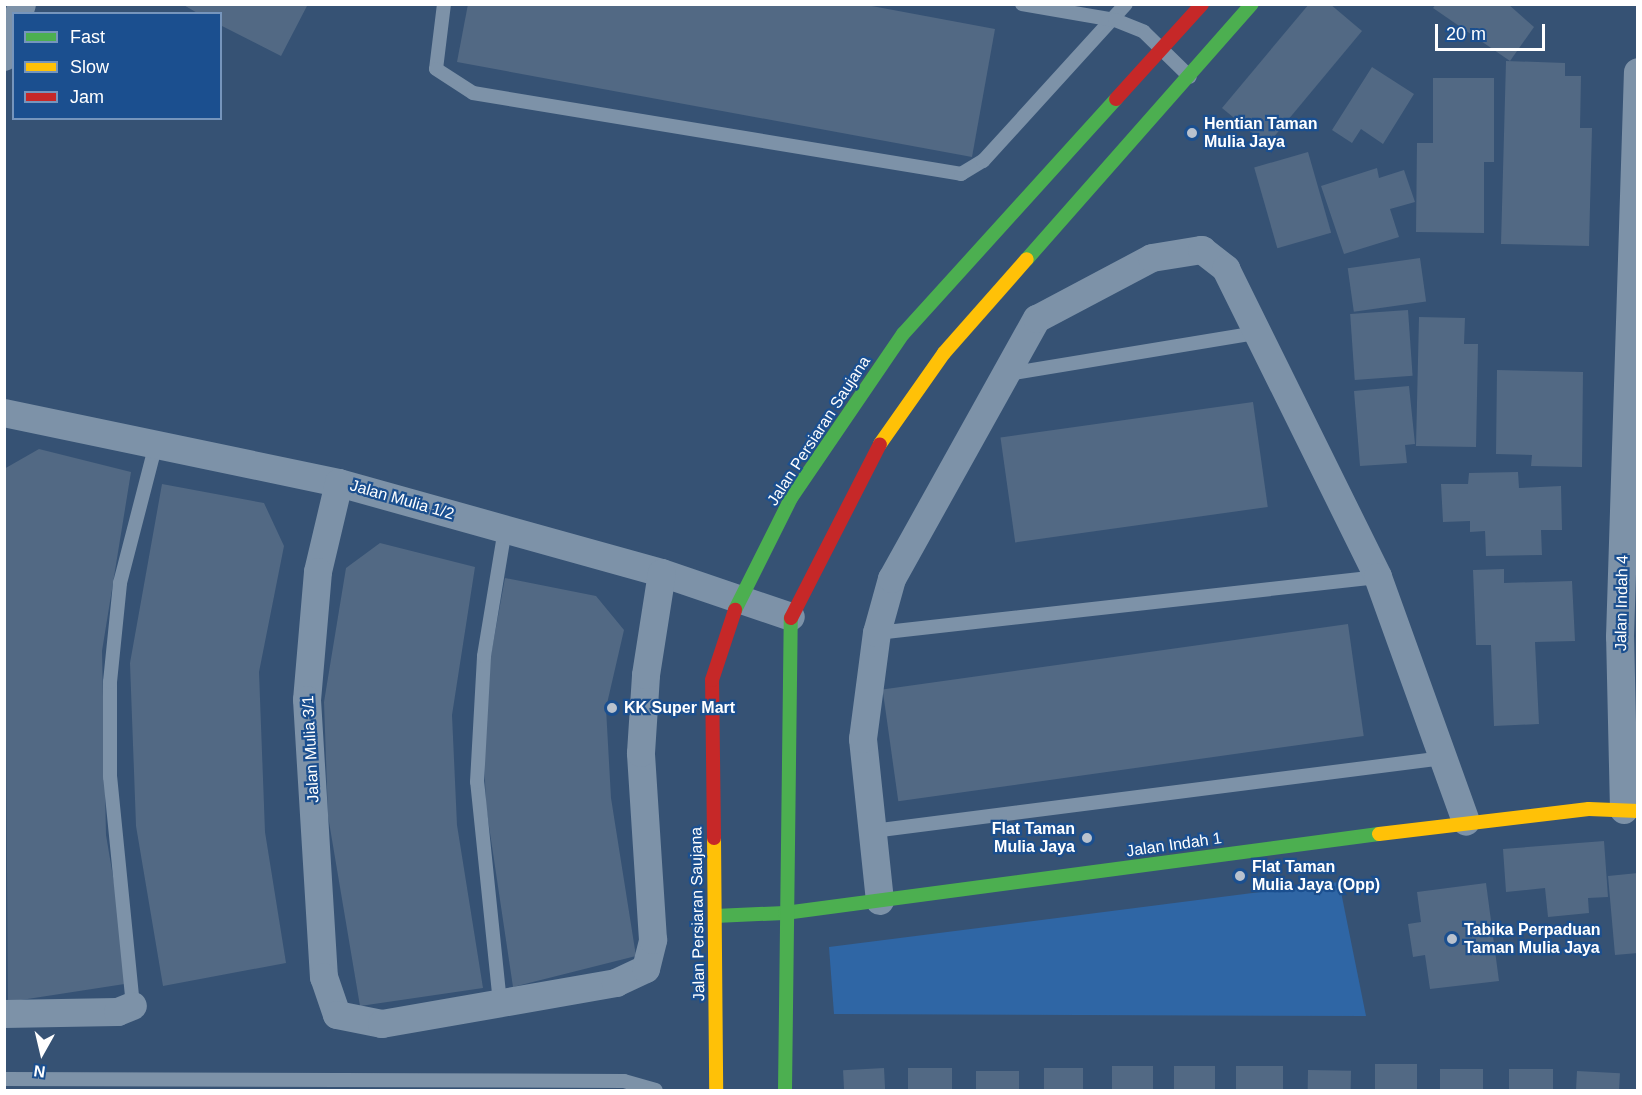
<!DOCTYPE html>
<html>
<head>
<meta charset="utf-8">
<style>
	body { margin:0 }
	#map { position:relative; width:1642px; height:1095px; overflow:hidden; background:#365274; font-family:Arial,sans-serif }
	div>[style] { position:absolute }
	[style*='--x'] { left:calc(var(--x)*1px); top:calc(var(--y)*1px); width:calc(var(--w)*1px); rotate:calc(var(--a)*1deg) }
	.green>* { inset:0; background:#2f66a5 }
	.building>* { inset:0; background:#526984; transform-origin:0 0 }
	.lane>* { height:14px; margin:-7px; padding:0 7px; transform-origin:7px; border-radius:7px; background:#7d92a8 }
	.street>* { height:28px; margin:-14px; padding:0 14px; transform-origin:14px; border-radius:14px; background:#7d92a8 }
	.fast>* { height:14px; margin:-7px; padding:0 7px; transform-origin:7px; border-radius:7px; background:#4caf50 }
	.slow>* { height:14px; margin:-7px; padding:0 7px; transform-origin:7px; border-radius:7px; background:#ffc107 }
	.jam>* { height:14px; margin:-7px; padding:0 7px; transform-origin:7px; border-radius:7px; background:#c62828 }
	.dots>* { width:16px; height:16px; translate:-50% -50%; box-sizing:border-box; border:3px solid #1b4f8f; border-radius:50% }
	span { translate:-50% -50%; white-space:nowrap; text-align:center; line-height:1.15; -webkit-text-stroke:4.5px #1b4f8f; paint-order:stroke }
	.poi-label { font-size:16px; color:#fff; font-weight:700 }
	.left { translate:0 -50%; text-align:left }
	.right { translate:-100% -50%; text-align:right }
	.street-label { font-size:16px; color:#fff }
	.frame { position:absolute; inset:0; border:6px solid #fff; pointer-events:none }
	.legend { position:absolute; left:12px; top:12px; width:210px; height:108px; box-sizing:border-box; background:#1b4f8f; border:2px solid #7695bc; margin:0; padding:8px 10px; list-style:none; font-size:18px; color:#fff }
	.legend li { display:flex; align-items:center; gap:12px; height:30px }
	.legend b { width:30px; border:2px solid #7695bc }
	.north { position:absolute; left:12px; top:1023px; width:60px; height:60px; -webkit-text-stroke:4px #1b4f8f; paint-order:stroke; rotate:188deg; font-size:16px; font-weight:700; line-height:24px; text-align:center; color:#fff }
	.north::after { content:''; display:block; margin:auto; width:21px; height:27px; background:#fff; clip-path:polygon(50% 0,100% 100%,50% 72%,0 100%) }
	.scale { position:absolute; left:1435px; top:24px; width:110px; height:27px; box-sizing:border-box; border:3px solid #fff; border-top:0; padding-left:8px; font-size:18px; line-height:21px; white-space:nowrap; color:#fff; -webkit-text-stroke:4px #1b4f8f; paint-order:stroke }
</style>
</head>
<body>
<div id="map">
	<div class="green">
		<div style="clip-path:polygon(1339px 882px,1366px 1016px,834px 1014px,829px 947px)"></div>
	</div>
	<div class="building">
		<div style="clip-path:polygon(182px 4px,308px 4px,281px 56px,220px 25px,220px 14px,199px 14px)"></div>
		<div style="clip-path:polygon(468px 4px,861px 4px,995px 29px,972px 157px,457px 62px)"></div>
		<div style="clip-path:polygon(1309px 4px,1330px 4px,1362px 31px,1267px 145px,1222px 108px)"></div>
		<div style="clip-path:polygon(1436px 4px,1508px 4px,1534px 27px,1510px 61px,1433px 8px)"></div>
		<div style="clip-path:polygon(1506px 61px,1565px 63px,1565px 76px,1581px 76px,1580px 128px,1592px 128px,1589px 246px,1501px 244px)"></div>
		<div style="clip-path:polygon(1372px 67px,1414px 94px,1383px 144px,1361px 129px,1352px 143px,1332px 130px)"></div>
		<div style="clip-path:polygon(1433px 78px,1494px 78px,1494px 162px,1484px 162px,1484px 233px,1416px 232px,1417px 143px,1433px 143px)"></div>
		<div style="left:1308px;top:152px;width:84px;height:56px;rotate:74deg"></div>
		<div style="clip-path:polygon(1377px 168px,1379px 178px,1404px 170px,1415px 202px,1390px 209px,1399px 237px,1344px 254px,1321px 186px)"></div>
		<div style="left:1420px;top:258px;width:44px;height:73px;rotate:82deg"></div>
		<div style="left:1408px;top:310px;width:66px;height:58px;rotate:86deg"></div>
		<div style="clip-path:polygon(1419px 317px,1465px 318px,1464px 344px,1478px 344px,1476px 447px,1416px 446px)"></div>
		<div style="clip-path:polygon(1497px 370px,1583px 372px,1582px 467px,1531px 466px,1532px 455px,1496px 454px)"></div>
		<div style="clip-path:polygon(1409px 386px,1415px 444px,1405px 445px,1407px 463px,1360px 466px,1354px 391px)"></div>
		<div style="left:1253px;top:402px;width:106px;height:255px;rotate:82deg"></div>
		<div style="clip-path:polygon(39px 449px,131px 472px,102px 651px,106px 835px,131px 983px,8px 1002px,4px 469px)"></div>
		<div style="clip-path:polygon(1518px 472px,1519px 488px,1561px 486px,1562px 530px,1541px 530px,1542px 555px,1486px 556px,1485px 531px,1470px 532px,1470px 521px,1443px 522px,1441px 484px,1468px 484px,1469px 473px)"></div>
		<div style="clip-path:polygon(162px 484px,264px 503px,284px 546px,259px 672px,265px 832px,286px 963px,163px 986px,136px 826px,130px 663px)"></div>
		<div style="clip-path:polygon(380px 543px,475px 567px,452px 715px,457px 825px,483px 988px,360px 1006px,328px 816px,324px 702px,346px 568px)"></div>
		<div style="clip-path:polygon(1504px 569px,1504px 583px,1572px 581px,1575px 641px,1535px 642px,1539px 724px,1494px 726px,1491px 645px,1476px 645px,1473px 570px)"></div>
		<div style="clip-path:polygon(505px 578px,596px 596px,624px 630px,606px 708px,611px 798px,636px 956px,513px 987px,486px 806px,482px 704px)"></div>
		<div style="left:1348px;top:624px;width:113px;height:470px;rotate:82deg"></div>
		<div style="clip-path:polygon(1604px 841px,1608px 897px,1588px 898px,1589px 913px,1548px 917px,1545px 888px,1506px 892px,1503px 849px)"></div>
		<div style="clip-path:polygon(1638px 873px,1638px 953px,1615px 955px,1608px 876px)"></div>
		<div style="clip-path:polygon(1486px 883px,1499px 981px,1430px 989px,1425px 955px,1413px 957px,1408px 924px,1421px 922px,1417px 892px)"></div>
		<div style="left:1417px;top:1064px;width:26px;height:42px;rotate:90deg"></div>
		<div style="left:1112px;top:1066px;width:41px;height:24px"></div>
		<div style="left:1174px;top:1066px;width:41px;height:24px"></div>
		<div style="left:1283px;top:1066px;width:24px;height:47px;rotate:90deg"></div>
		<div style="left:884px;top:1068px;width:22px;height:41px;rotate:87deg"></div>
		<div style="left:908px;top:1068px;width:44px;height:22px"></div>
		<div style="left:1044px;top:1068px;width:39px;height:22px"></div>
		<div style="left:1440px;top:1069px;width:43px;height:21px"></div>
		<div style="left:1509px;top:1069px;width:44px;height:21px"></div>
		<div style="left:1308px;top:1070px;width:43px;height:20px;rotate:1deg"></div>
		<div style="left:976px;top:1071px;width:43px;height:19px"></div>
		<div style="left:1577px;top:1071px;width:43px;height:19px;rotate:3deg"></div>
	</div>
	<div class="lane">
		<div style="--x:444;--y:4;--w:65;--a:97"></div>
		<div style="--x:436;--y:69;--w:44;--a:33"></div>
		<div style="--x:473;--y:93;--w:495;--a:9.4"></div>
		<div style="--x:961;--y:174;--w:26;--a:-31"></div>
		<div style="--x:983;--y:161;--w:212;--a:-47.7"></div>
		<div style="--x:1022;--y:4;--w:94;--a:9.8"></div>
		<div style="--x:1115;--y:20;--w:31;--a:22"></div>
		<div style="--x:1144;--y:32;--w:64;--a:44.4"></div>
		<div style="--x:1008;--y:374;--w:252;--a:-9.4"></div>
		<div style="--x:877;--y:633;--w:504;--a:-6.38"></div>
		<div style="--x:873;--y:831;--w:575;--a:-7.3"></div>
		<div style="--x:500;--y:1003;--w:222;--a:-95.9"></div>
		<div style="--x:477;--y:782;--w:126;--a:-86.8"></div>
		<div style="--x:484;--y:656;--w:129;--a:-80.6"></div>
		<div style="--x:133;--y:1006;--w:230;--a:-95.7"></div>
		<div style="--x:110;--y:777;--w:95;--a:-90"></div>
		<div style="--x:110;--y:682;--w:100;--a:-84.2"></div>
		<div style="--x:120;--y:583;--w:144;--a:-75.5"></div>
		<div style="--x:4;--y:1079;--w:620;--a:0.18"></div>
		<div style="--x:624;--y:1081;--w:33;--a:16"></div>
	</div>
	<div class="street">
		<div style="--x:19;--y:14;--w:10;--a:-73"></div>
		<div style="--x:4;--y:57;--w:28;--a:-69"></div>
		<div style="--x:4;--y:413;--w:342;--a:11.8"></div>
		<div style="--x:339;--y:483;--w:335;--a:15.6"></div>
		<div style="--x:662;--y:573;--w:136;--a:18.8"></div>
		<div style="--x:339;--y:483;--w:91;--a:103.3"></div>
		<div style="--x:318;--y:572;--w:128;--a:94.9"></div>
		<div style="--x:307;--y:700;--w:278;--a:86.5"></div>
		<div style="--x:324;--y:977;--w:40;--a:71.1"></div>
		<div style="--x:337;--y:1015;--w:46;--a:11.3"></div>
		<div style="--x:382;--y:1024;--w:238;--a:-9.9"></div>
		<div style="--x:616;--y:983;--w:33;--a:-25"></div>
		<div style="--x:646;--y:969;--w:30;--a:-76"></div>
		<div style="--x:653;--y:940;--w:187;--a:-93.7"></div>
		<div style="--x:641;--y:753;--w:78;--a:-86.3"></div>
		<div style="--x:646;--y:675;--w:103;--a:-81.1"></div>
		<div style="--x:1624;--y:810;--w:173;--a:-91.3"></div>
		<div style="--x:1620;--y:637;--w:565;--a:-88.18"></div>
		<div style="--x:880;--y:901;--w:163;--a:-96"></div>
		<div style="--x:863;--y:739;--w:107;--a:-82.5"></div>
		<div style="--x:877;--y:633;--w:56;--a:-74.5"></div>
		<div style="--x:892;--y:579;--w:298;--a:-60.9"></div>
		<div style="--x:1037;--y:319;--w:130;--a:-27.9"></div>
		<div style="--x:1152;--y:258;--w:51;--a:-9.1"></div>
		<div style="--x:1202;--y:250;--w:31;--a:38"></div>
		<div style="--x:1226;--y:269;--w:343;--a:63.7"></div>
		<div style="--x:1378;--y:577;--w:260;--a:70.2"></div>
		<div style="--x:4;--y:1014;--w:114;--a:-1"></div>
		<div style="--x:118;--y:1012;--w:16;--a:-22"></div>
	</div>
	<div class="fast">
		<div style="--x:1027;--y:259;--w:340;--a:-48.6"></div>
		<div style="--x:735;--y:610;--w:125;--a:-63.4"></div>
		<div style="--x:791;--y:498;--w:199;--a:-55.7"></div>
		<div style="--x:903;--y:334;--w:317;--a:-47.8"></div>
		<div style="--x:715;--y:916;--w:70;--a:-2.5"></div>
		<div style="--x:785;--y:913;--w:599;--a:-7.58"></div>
		<div style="--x:785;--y:1090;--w:472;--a:-89.3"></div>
	</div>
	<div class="slow">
		<div style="--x:880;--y:444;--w:111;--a:-54.9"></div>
		<div style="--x:944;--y:353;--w:125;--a:-48.6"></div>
		<div style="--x:1379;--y:834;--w:211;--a:-6.8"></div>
		<div style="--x:1589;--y:809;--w:49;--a:2.3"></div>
		<div style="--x:714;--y:838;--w:252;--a:89.5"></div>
	</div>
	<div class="jam">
		<div style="--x:1116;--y:99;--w:128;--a:-47.8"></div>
		<div style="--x:791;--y:618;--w:195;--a:-62.9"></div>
		<div style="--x:714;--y:838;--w:158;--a:-90.7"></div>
		<div style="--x:712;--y:680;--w:74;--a:-71.8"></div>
	</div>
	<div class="dots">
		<div style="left:1192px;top:133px;background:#b9c2ce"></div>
		<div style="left:612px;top:708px;background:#b9c2ce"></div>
		<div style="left:1087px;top:838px;background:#b9c2ce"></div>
		<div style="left:1240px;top:876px;background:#b9c2ce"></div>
		<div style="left:1452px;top:939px;background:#b9c2ce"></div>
	</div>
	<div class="poi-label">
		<span class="left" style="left:1204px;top:133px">Hentian Taman<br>Mulia Jaya</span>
		<span class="left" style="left:624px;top:708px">KK Super Mart</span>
		<span class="right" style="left:1075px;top:838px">Flat Taman<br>Mulia Jaya</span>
		<span class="left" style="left:1252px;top:876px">Flat Taman<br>Mulia Jaya (Opp)</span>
		<span class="left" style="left:1464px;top:939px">Tabika Perpaduan<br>Taman Mulia Jaya</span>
	</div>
	<div class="street-label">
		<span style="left:819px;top:431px;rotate:-57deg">Jalan Persiaran Saujana</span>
		<span style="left:402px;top:500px;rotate:16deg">Jalan Mulia 1/2</span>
		<span style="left:1622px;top:603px;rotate:-89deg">Jalan Indah 4</span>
		<span style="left:311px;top:749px;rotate:-93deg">Jalan Mulia 3/1</span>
		<span style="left:1174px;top:845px;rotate:-8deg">Jalan Indah 1</span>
		<span style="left:698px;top:914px;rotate:-91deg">Jalan Persiaran Saujana</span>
	</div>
	<div class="frame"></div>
	<ul class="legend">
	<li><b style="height:8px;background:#4caf50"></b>Fast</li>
	<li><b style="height:8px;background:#ffc107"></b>Slow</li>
	<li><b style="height:8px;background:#c62828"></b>Jam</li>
	</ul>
	<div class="north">N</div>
	<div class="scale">20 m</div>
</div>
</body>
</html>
